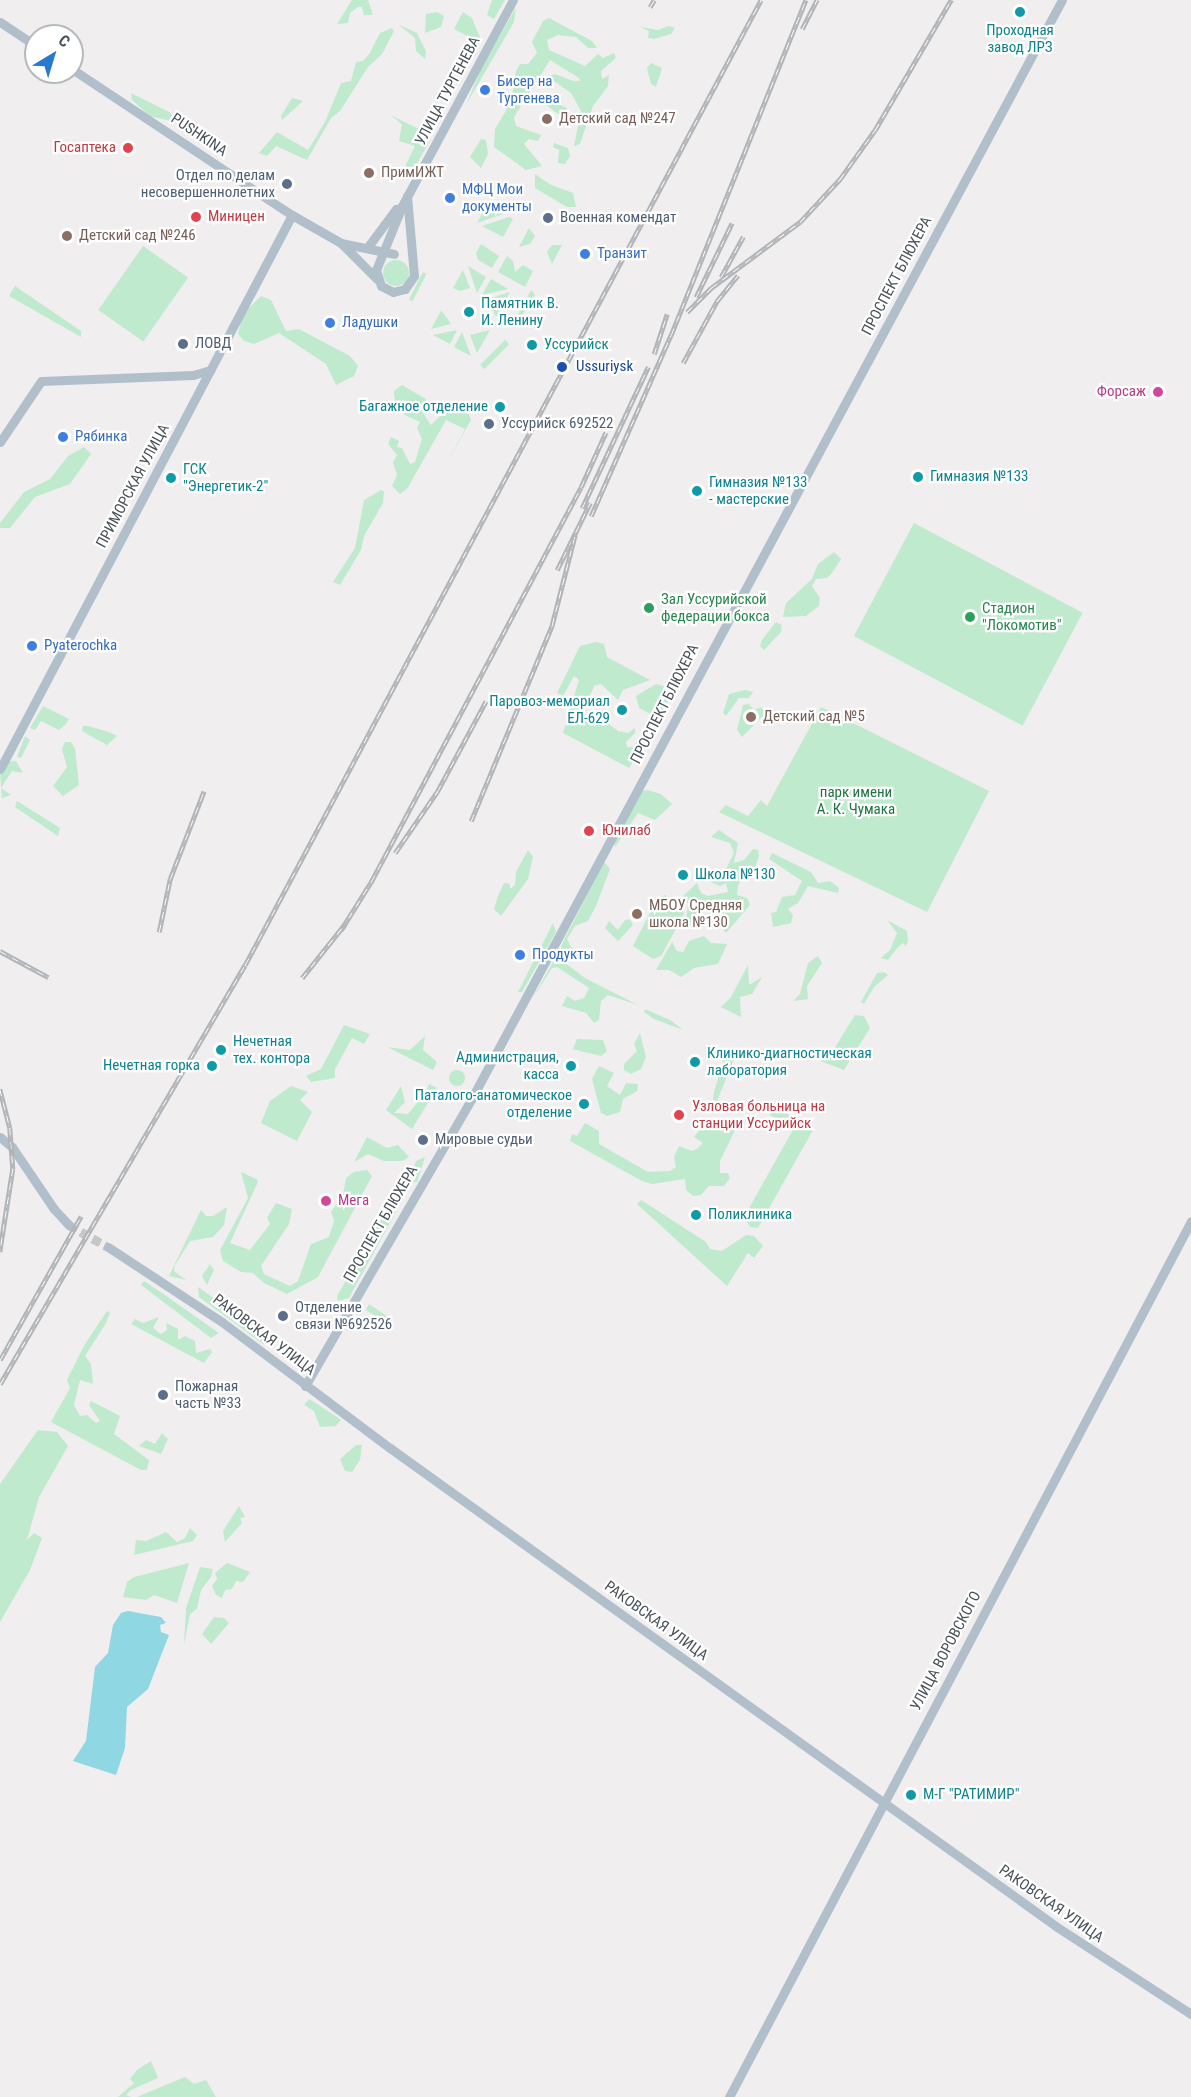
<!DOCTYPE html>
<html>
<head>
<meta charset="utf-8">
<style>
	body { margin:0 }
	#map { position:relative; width:1191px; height:2097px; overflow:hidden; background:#f0eeee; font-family:"Roboto Condensed",sans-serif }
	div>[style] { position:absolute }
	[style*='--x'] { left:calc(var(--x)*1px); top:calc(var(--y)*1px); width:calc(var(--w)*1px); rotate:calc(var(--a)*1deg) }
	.green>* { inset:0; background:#c0eace; transform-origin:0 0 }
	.round { border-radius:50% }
	.water>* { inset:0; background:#90d7e4 }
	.major-tunnel>* { height:9px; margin-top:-4.5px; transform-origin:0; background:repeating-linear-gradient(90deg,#c6c7c9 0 9px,transparent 0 13.5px) }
	.major>* { height:9px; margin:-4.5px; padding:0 4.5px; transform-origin:4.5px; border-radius:4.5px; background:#b0bfca }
	.rail>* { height:4.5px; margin-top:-2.25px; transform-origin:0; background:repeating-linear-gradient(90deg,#fff 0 7px,#b1b4b8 0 14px); box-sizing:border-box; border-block:2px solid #b1b4b8 }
	.dots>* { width:16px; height:16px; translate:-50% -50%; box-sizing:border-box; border:3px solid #fff; border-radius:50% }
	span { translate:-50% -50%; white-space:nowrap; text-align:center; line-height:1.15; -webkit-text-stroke:4.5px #fff; paint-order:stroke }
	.culture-label { font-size:15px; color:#0d838f }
	.left { translate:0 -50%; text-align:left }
	.right { translate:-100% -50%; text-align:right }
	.shop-label { font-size:15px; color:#366cbe }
	.street-label { font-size:15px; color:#485259 }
	.education-label { font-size:15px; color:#785e54 }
	.health-label { font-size:15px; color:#be3a42 }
	.service-label { font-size:15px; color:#4e5e75 }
	.transit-label { font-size:15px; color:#164399 }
	.hotel-label { font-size:15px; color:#b23c85 }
	.leisure-label { font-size:15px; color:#27864d }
	.park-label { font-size:15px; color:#1f7445 }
	.north { position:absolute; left:24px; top:24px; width:60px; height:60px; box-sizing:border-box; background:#fff; border:2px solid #b6babd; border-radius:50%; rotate:38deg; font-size:16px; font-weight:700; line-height:24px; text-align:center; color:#485259 }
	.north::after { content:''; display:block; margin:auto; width:21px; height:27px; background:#297acf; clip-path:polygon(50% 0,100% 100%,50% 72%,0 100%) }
</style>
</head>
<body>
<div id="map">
	<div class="green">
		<div style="clip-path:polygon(352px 0,368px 0,373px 15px,364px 15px,362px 7px,358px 7px,350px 13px,348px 23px,337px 24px)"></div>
		<div style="clip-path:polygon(492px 0,505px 0,494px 19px,487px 15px)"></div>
		<div style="clip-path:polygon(516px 7px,514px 22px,467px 103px,480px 71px)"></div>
		<div style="clip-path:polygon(437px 12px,444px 16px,441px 27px,425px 33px,426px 14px)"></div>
		<div style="clip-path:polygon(463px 12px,472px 18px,481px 40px,475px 56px,469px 37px,454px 29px)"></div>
		<div style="clip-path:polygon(549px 18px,592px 41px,597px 48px,588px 48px,576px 37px,558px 35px,547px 40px,549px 50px,585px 66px,598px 54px,603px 58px,614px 53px,616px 58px,601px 71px,602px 79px,609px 75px,608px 86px,593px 106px,580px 144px,574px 146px,581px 111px,571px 93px,548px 77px,555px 74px,573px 81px,580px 81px,579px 78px,550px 60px,514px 117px,516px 126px,541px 135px,538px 141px,529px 139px,524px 144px,542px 166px,526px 170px,494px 147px,495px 129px,511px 102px,516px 71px,520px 64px,528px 64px,537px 53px,532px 42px,543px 21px)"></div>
		<div style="clip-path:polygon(399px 25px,417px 33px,426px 51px,425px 59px,416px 51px,415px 38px)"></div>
		<div style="clip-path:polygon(669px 26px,675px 28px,671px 34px,654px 39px,648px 38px,649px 31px,640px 27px,658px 30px)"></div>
		<div style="clip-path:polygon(392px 28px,394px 31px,382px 54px,368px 67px,340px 111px,331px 118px,307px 160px,276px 146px,267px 156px,259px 153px,277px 132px,308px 150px,325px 122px,341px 83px,351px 81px,356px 62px,363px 61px,370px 53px,380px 33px)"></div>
		<div style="clip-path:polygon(651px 63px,662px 68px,656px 87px,651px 84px,647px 68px)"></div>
		<div style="clip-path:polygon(131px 93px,171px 113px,175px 122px,150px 116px,132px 100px)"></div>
		<div style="clip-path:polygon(292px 98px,303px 101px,282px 120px,281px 116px)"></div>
		<div style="clip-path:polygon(551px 101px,567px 108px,565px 114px,561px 116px,546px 105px)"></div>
		<div style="clip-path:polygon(390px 115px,421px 130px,420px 137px,431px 139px,412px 172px,404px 169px,415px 146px,399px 141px,402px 124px)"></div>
		<div style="clip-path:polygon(481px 139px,486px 140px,488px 154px,481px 168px,470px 157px)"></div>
		<div style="clip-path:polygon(554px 143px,568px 148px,570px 156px,565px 164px,558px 163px,559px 150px,553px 147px)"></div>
		<div style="clip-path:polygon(535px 174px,551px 185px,573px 193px,576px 207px,567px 207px,535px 188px)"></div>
		<div style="clip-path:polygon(487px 205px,503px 214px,477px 223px)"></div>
		<div style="clip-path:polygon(509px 217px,513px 219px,503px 237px,482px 226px)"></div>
		<div style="clip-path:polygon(529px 228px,535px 236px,530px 244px,519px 247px)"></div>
		<div style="clip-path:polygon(481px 244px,499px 256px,492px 268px,478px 260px,476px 253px)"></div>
		<div style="clip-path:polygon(552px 245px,562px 245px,552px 264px,547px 252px)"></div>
		<div style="left:143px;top:246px;width:55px;height:78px;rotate:35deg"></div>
		<div style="clip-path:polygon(507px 256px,513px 261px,515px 272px,523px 265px,533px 271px,525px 287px,498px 272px)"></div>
		<div class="round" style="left:383px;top:260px;width:26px;height:26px"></div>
		<div style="clip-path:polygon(468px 266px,486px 277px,477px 293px)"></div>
		<div style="clip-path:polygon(463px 270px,470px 288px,460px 291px,453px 288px)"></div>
		<div style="left:423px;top:272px;width:4px;height:31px;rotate:27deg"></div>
		<div style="clip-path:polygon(491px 279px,508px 289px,482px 295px)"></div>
		<div style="clip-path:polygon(15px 286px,81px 331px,81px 337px,9px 296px)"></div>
		<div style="clip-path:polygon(531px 290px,535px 295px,514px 328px,513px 324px)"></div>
		<div style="clip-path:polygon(510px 292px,496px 317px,488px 299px)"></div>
		<div style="clip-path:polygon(261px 296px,271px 300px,286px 331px,299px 329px,350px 356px,358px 366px,354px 376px,336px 385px,326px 364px,279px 333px,254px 344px,244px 341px,238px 334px,243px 314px)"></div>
		<div style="clip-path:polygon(441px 310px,451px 324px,431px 329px,441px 311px)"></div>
		<div style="clip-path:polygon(457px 330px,450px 344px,433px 335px)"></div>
		<div style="clip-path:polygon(490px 330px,477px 353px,470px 335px)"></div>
		<div style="clip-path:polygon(462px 332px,471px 356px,454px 347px)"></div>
		<div style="left:505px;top:340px;width:6px;height:35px;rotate:45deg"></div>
		<div style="clip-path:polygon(402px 385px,426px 399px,423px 413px,431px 425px,441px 415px,441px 403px,445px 401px,469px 414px,471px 420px,448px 461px,465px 429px,446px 420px,407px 489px,400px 494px,392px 486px,397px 475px,393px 462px,397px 455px,388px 444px,391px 437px,399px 441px,397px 447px,402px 448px,410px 464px,415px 462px,422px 439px,417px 428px,420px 422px,405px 415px,395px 403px,394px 391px)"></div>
		<div style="clip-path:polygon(84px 447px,91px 454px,70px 484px,35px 497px,10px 528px,0 528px,0 523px,24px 492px,50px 479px,68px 456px)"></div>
		<div style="clip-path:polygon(381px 490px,384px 491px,383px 503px,364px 536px,361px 550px,340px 585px,333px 582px,355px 548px,364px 500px)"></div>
		<div style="left:914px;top:523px;width:191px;height:128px;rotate:28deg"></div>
		<div style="clip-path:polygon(834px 552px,841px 559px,832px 573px,827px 578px,816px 579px,812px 586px,820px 598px,819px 606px,806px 616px,783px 617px,786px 603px,812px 579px,818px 564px)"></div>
		<div style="clip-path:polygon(776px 622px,782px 625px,781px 632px,764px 650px,760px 646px,762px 640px)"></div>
		<div style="clip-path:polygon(596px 642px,604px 644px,607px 657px,650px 680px,623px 690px,618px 700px,601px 684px,595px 685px,577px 721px,598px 713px,605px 715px,610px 725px,618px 731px,628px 733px,635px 728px,635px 733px,626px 742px,627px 747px,633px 747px,642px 735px,646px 741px,629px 768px,563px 733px,579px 680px,574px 676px,563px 696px,557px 693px,580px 646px)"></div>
		<div style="clip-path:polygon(656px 684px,674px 689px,659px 718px,639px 708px,636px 696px)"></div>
		<div style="clip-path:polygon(745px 690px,753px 692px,749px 698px,739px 698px,726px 716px,723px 713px,729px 694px)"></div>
		<div style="clip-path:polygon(749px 704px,754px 710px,761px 707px,766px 713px,742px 737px,737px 730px,743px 705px)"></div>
		<div style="clip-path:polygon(43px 706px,69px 719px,65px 725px,59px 730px,41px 721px,35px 730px,30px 728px)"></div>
		<div style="clip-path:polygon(821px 707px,989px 791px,927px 912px,719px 812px,726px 805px,748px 816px,761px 800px,767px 806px)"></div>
		<div style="clip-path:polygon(88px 726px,109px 732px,117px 736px,107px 745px,82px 731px,83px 726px)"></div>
		<div style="clip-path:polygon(25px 736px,30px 740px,21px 758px,17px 757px)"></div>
		<div style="clip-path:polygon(65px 742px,71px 742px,75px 749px,79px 785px,63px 796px,53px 786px,67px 767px,62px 749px)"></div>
		<div style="clip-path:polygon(16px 761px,23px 773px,12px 771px,1px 788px,11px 795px,2px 798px,0 773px,6px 762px)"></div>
		<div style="clip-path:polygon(647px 790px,661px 794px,672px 804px,655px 820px,638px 813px,615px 847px,614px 842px,641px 791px)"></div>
		<div style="clip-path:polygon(17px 801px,60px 828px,58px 836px,15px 807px)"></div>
		<div style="clip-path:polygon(719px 830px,738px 843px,734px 863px,744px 860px,753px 849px,758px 850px,759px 856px,755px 867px,749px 865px,738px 886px,737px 895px,747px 898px,750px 905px,726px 933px,722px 927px,728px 916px,720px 912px,710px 925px,709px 905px,704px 906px,692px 927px,686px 922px,688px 904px,683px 896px,697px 883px,701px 893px,708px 896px,728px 892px,726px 883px,720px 886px,709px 881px,716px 871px,726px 869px,734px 853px,730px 843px,711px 837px)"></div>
		<div style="clip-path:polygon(528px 850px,533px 857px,528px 879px,501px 916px,494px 909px,498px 896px,504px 883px,510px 884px,510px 889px,515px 885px,516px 872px)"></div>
		<div style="clip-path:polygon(772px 853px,811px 872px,818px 883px,830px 881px,839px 888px,838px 893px,808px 886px,798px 903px,788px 909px,793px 915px,791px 923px,773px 927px,771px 913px,776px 912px,782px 897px,795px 895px,802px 881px,769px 859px)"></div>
		<div style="clip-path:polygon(604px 862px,610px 869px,596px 906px,588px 921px,575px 926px,567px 939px,571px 947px,588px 957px,586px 960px,566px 954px,560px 951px,562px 944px)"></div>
		<div style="clip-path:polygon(665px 895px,681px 904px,684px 914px,661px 956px,653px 959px,633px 946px,657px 899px)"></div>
		<div style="clip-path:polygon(630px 919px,633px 925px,618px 941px,605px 928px,609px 921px,618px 930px,625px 920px)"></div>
		<div style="clip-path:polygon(887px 920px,907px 931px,908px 941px,906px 946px,903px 943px,897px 948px,888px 960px,881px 958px,890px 950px,897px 933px)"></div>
		<div style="clip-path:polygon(553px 923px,556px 932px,522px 992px,518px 992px)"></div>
		<div style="clip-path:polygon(704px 936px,711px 943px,727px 944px,718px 964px,694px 968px,681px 977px,669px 970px,656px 970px,672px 942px,677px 951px,683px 952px,689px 941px)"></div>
		<div style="clip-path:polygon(818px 956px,822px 963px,807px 986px,808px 999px,793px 1001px,800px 994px,808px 963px)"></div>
		<div style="clip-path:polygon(553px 962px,564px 962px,585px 978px,638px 1005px,608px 995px,601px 1001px,599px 1020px,594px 1023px,586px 1013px,562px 1006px,567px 996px,575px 1001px,584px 998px,589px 988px,557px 967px,552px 968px,531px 1001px)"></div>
		<div style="clip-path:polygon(748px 965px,749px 985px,762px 977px,752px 994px,740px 997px,741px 1017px,721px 1007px,731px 997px)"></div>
		<div style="clip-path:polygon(884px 972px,888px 975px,874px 987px,864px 1004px,861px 1002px,877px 973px)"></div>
		<div style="clip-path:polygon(645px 1009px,670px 1020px,683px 1030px,654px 1019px,644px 1012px)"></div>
		<div style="clip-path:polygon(855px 1015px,864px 1016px,870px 1028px,844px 1070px,818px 1060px,816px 1051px,820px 1049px,831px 1054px)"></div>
		<div style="clip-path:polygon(344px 1025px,370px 1034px,364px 1044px,352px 1038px,335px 1069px,335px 1078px,311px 1082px,306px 1076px,321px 1069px)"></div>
		<div style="clip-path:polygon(640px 1033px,646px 1057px,641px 1069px,631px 1074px,624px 1070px,624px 1064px,637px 1051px,634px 1044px)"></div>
		<div style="clip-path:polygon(425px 1036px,423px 1050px,437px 1062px,433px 1070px,387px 1047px,410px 1050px)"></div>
		<div style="clip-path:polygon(577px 1039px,603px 1040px,607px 1051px,601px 1056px,580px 1051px,573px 1049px)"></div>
		<div style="clip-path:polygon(709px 1044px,734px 1059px,717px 1101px,713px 1100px,714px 1092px,723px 1062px,718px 1055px,705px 1049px)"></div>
		<div style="clip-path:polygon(599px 1066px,614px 1073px,607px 1086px,620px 1095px,626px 1083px,638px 1084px,637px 1091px,623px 1099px,620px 1112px,607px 1116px,601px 1113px,592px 1079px)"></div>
		<div class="round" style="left:449px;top:1070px;width:16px;height:16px"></div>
		<div style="clip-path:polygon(429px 1084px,437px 1088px,412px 1129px,386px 1110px,401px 1086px,405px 1102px,394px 1113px,408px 1114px,417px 1103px,416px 1096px,426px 1092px)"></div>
		<div style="clip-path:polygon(291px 1086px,308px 1092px,300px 1100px,312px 1112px,297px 1141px,261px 1123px,270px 1101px)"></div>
		<div style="clip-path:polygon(773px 1105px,813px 1130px,758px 1228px,750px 1227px,744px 1217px,794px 1128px,770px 1115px)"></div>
		<div style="clip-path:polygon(726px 1119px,738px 1124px,720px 1161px,720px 1173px,728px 1173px,730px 1178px,724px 1186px,709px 1186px,701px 1195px,693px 1196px,686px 1190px,685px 1179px,652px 1184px,642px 1181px,570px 1141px,572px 1134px,577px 1136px,585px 1123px,599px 1131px,599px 1144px,648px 1172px,670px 1171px,676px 1167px,674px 1157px,679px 1146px,692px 1151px,698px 1148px,703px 1143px,694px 1137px,702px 1127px,710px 1130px)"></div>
		<div style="clip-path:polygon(367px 1137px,387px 1148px,398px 1145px,409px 1157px,402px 1161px,384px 1161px,368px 1154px,354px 1162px)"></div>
		<div style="clip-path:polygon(425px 1157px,417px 1182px,409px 1183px,416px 1161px)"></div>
		<div style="clip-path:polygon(367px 1170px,372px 1176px,318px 1277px,287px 1294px,264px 1283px,253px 1273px,241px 1272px,223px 1261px,220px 1250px,248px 1198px,241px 1172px,258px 1180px,257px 1184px,230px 1243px,250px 1250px,270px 1224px,267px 1218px,276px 1203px,292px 1209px,289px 1224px,261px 1266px,264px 1274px,290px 1286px,298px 1281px,311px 1244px,329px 1237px,334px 1221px,331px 1212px,343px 1195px,346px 1178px,354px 1172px)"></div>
		<div style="clip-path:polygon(399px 1189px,403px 1190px,402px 1201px,349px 1298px,338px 1301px,337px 1296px)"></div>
		<div style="clip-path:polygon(641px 1200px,706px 1242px,710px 1249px,722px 1251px,746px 1235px,754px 1236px,763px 1246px,754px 1258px,748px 1253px,727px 1286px,637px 1204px)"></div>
		<div style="clip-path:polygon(227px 1207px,224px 1225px,213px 1237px,190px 1241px,175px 1265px,174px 1271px,186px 1280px,169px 1276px,201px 1210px,206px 1216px,213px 1216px)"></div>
		<div style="clip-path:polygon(210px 1264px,214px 1270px,207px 1285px,202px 1276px)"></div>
		<div style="clip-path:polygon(144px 1281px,162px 1293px,219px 1333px,211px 1338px,141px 1285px)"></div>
		<div style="clip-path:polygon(198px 1287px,264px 1333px,267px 1343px,263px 1344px,199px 1297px)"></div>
		<div style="clip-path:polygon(369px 1304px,385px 1315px,391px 1321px,388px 1324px,366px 1310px)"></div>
		<div style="clip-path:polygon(107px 1311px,110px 1313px,106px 1323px,85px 1356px,91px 1364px,93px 1384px,80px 1380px,74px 1405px,80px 1416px,87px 1415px,96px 1423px,100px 1421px,89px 1405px,91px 1401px,120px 1416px,114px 1434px,149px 1460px,147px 1470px,141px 1470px,51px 1422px,70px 1388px,67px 1380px,85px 1344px)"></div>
		<div style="clip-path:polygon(159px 1317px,153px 1328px,161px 1334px,167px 1330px,166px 1323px,178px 1329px,178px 1340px,185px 1336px,195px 1341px,196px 1353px,210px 1349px,212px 1352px,204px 1363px,131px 1324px,135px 1319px,143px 1323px)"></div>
		<div style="clip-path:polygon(309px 1399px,331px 1413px,341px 1420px,336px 1426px,320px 1427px,314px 1411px,304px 1405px)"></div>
		<div style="clip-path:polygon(38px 1430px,57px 1432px,68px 1446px,39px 1497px,27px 1540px,34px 1533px,42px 1538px,30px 1570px,0 1622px,0 1484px)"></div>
		<div style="clip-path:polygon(162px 1433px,168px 1439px,161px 1454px,139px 1446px,146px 1440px,155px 1444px)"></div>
		<div style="clip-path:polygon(356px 1445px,362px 1445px,360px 1460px,352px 1472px,345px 1471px,340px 1459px)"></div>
		<div style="clip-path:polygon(239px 1506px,245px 1517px,240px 1518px,242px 1523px,225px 1542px,223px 1531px)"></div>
		<div style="clip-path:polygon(190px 1528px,197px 1535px,193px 1541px,134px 1555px,136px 1540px,146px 1541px,166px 1532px,177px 1542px,185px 1538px)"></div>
		<div style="clip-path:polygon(189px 1563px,177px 1603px,154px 1595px,146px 1600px,123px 1597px,127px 1582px,134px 1577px)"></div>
		<div style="clip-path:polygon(227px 1563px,250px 1572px,243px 1582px,236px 1581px,232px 1589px,225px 1590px,222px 1598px,216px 1595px,212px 1586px,217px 1579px,215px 1573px)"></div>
		<div style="clip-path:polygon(200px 1567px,213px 1569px,211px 1577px,201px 1590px,197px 1609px,190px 1614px,184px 1645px,186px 1608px)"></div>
		<div style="clip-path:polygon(214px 1617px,224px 1618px,229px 1623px,211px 1644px,202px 1634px)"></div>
		<div style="clip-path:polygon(151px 2061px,158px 2078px,131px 2090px,126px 2095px,131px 2097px,118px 2097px,134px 2083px,130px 2079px,137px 2070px)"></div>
		<div style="clip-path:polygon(185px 2077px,194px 2084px,206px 2080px,216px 2097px,137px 2097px)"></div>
	</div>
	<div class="water">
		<div style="clip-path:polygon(128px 1611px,161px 1617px,166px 1623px,160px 1625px,161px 1632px,169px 1635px,148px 1689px,127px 1707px,125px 1748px,116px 1775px,73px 1761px,86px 1741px,95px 1667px,108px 1653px,113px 1625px,121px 1613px)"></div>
	</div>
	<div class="major-tunnel">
		<div style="--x:69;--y:1225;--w:45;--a:29.4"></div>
	</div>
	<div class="major">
		<div style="--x:0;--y:22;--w:43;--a:33.7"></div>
		<div style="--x:72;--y:69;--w:264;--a:33.6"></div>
		<div style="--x:292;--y:215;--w:56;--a:29.7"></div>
		<div style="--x:341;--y:243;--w:54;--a:11.7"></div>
		<div style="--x:407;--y:196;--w:80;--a:85"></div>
		<div style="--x:414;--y:276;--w:16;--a:125"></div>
		<div style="--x:405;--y:289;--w:12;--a:166"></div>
		<div style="--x:393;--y:292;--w:13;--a:-153"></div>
		<div style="--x:381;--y:286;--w:17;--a:-107"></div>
		<div style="--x:376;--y:270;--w:69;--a:-67.9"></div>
		<div style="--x:402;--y:206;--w:234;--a:-61.7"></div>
		<div style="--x:341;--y:243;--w:51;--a:45"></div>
		<div style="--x:367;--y:248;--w:49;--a:-53.4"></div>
		<div style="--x:0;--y:442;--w:73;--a:-56.1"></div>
		<div style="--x:41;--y:381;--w:152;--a:-2.3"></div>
		<div style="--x:193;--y:375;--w:18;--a:-16"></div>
		<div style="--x:0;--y:769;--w:626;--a:-62.21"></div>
		<div style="--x:0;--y:1137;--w:16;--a:40"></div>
		<div style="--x:12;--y:1147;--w:75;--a:55.9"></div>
		<div style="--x:54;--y:1209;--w:22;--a:47"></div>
		<div style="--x:108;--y:1247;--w:136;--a:33.3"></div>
		<div style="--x:222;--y:1322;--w:210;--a:36.9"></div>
		<div style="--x:390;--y:1448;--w:821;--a:35.68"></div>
		<div style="--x:1057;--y:1927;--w:160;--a:33"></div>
		<div style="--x:305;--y:1386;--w:335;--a:-59.9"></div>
		<div style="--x:473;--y:1096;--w:1244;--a:-61.75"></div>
		<div style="--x:729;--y:2097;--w:990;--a:-62.19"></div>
	</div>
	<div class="rail">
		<div style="--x:650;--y:7;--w:8;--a:-60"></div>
		<div style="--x:802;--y:29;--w:33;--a:-63"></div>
		<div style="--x:721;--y:277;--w:46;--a:-61.2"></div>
		<div style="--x:696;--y:297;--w:82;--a:-64.1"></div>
		<div style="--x:687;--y:312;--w:34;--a:-45"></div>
		<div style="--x:711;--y:288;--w:111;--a:-36.6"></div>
		<div style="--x:800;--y:222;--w:59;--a:-47.1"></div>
		<div style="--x:840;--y:179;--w:60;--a:-54.5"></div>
		<div style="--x:875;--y:130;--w:151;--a:-59.7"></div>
		<div style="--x:654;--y:354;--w:42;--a:-72"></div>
		<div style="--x:683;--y:363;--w:71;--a:-61.3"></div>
		<div style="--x:717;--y:301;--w:33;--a:-51"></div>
		<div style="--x:582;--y:508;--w:156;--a:-64.9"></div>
		<div style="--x:591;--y:516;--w:198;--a:-66.2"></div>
		<div style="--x:671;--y:335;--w:361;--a:-68.1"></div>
		<div style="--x:557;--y:570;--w:75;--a:-63.8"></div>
		<div style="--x:471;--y:821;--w:212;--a:-67.5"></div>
		<div style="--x:552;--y:625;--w:93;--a:-75.7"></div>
		<div style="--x:395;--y:853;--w:74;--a:-55.5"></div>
		<div style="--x:437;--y:792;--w:103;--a:-61.7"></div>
		<div style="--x:341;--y:930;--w:57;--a:-58"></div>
		<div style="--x:371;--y:882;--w:447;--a:-62"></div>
		<div style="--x:581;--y:487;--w:60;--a:-65.6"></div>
		<div style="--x:159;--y:932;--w:54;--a:-78.3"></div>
		<div style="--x:170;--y:879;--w:94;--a:-68.9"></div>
		<div style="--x:0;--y:951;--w:55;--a:28.4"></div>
		<div style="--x:302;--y:978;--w:69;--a:-51.5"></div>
		<div style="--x:0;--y:1089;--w:40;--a:75.6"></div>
		<div style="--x:10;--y:1128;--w:41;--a:85.8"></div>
		<div style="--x:13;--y:1169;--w:84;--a:98.9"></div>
		<div style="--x:0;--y:1360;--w:165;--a:-60.6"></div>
		<div style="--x:0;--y:1384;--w:485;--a:-59.7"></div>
		<div style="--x:245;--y:965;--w:1094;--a:-61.87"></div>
	</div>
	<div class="dots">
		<div style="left:1020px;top:12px;background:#0f9aa8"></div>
		<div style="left:485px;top:90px;background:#3f7fe0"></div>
		<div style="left:547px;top:119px;background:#8d6e63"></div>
		<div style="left:128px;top:148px;background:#e0444e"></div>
		<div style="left:369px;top:173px;background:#8d6e63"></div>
		<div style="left:287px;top:184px;background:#5c6f8a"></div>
		<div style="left:450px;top:198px;background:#3f7fe0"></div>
		<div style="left:196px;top:217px;background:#e0444e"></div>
		<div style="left:548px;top:218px;background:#5c6f8a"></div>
		<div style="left:67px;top:236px;background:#8d6e63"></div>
		<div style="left:585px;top:254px;background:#3f7fe0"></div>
		<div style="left:469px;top:312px;background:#0f9aa8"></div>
		<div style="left:330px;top:323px;background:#3f7fe0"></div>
		<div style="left:183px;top:344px;background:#5c6f8a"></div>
		<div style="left:532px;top:345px;background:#0f9aa8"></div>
		<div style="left:562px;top:367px;background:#1a4fb4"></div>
		<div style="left:1158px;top:392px;background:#d1479c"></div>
		<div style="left:500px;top:407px;background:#0f9aa8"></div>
		<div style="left:489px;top:424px;background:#5c6f8a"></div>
		<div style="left:63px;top:437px;background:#3f7fe0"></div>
		<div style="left:918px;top:477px;background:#0f9aa8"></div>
		<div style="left:171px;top:478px;background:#0f9aa8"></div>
		<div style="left:697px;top:491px;background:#0f9aa8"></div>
		<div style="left:649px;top:608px;background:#2e9e5b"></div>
		<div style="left:970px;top:617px;background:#2e9e5b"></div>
		<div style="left:32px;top:646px;background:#3f7fe0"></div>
		<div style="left:622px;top:710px;background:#0f9aa8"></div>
		<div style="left:751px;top:717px;background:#8d6e63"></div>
		<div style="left:589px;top:831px;background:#e0444e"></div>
		<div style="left:683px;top:875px;background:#0f9aa8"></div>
		<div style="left:637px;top:914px;background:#8d6e63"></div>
		<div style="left:520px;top:955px;background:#3f7fe0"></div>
		<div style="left:221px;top:1050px;background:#0f9aa8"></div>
		<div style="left:695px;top:1062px;background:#0f9aa8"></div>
		<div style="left:212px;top:1066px;background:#0f9aa8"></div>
		<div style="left:571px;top:1066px;background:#0f9aa8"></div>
		<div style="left:584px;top:1104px;background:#0f9aa8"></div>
		<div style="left:679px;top:1115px;background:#e0444e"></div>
		<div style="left:423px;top:1140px;background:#5c6f8a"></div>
		<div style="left:326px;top:1201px;background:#d1479c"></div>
		<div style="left:696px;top:1215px;background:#0f9aa8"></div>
		<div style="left:283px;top:1316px;background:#5c6f8a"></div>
		<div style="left:163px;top:1395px;background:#5c6f8a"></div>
		<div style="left:911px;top:1795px;background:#0f9aa8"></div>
	</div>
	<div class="culture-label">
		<span style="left:1020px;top:39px">Проходная<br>завод ЛРЗ</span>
		<span class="left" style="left:481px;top:312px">Памятник В.<br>И. Ленину</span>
		<span class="left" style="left:544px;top:345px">Уссурийск</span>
		<span class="right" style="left:488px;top:407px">Багажное отделение</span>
		<span class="left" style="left:183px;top:478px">ГСК<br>"Энергетик-2"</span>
		<span class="left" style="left:930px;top:477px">Гимназия №133</span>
		<span class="left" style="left:709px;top:491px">Гимназия №133<br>- мастерские</span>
		<span class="right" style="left:610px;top:710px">Паровоз-мемориал<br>ЕЛ-629</span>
		<span class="left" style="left:695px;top:875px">Школа №130</span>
		<span class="left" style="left:233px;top:1050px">Нечетная<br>тех. контора</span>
		<span class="left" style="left:707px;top:1062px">Клинико-диагностическая<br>лаборатория</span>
		<span class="right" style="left:559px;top:1066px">Администрация,<br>касса</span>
		<span class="right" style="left:200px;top:1066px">Нечетная горка</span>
		<span class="right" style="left:572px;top:1104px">Паталого-анатомическое<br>отделение</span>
		<span class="left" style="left:708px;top:1215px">Поликлиника</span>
		<span class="left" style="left:923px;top:1795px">М-Г "РАТИМИР"</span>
	</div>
	<div class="shop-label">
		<span class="left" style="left:497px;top:90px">Бисер на<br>Тургенева</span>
		<span class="left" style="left:462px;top:198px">МФЦ Мои<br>документы</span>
		<span class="left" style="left:597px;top:254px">Транзит</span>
		<span class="left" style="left:342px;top:323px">Ладушки</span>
		<span class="left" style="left:75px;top:437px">Рябинка</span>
		<span class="left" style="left:44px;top:646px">Pyaterochka</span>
		<span class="left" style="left:532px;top:955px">Продукты</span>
	</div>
	<div class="street-label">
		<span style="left:448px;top:91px;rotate:-62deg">УЛИЦА ТУРГЕНЕВА</span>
		<span style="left:199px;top:135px;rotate:34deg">PUSHKINA</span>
		<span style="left:897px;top:276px;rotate:-62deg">ПРОСПЕКТ БЛЮХЕРА</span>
		<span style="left:133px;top:486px;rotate:-62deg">ПРИМОРСКАЯ УЛИЦА</span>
		<span style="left:665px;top:704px;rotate:-63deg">ПРОСПЕКТ БЛЮХЕРА</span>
		<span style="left:381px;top:1224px;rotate:-60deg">ПРОСПЕКТ БЛЮХЕРА</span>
		<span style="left:264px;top:1335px;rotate:37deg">РАКОВСКАЯ УЛИЦА</span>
		<span style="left:656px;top:1621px;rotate:36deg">РАКОВСКАЯ УЛИЦА</span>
		<span style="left:946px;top:1651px;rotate:-62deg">УЛИЦА ВОРОВСКОГО</span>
		<span style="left:1051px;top:1904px;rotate:35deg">РАКОВСКАЯ УЛИЦА</span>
	</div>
	<div class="education-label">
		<span class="left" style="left:559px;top:119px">Детский сад №247</span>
		<span class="left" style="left:381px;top:173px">ПримИЖТ</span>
		<span class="left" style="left:79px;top:236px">Детский сад №246</span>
		<span class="left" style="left:763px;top:717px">Детский сад №5</span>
		<span class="left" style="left:649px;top:914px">МБОУ Средняя<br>школа №130</span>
	</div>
	<div class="health-label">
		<span class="right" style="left:116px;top:148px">Госаптека</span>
		<span class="left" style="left:208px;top:217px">Миницен</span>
		<span class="left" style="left:602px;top:831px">Юнилаб</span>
		<span class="left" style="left:692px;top:1115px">Узловая больница на<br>станции Уссурийск</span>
	</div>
	<div class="service-label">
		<span class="right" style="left:275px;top:184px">Отдел по делам<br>несовершеннолетних</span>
		<span class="left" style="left:560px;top:218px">Военная комендат</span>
		<span class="left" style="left:195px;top:344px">ЛОВД</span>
		<span class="left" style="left:501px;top:424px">Уссурийск 692522</span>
		<span class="left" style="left:435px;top:1140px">Мировые судьи</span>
		<span class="left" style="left:295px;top:1316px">Отделение<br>связи №692526</span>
		<span class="left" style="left:175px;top:1395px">Пожарная<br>часть №33</span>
	</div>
	<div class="transit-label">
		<span class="left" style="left:576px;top:367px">Ussuriysk</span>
	</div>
	<div class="hotel-label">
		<span class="right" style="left:1146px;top:392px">Форсаж</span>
		<span class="left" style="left:338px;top:1201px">Мега</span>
	</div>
	<div class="leisure-label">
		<span class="left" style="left:661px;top:608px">Зал Уссурийской<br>федерации бокса</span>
		<span class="left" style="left:982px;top:617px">Стадион<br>"Локомотив"</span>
	</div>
	<div class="park-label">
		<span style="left:856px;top:801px">парк имени<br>А. К. Чумака</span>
	</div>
	<div class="north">С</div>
</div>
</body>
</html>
